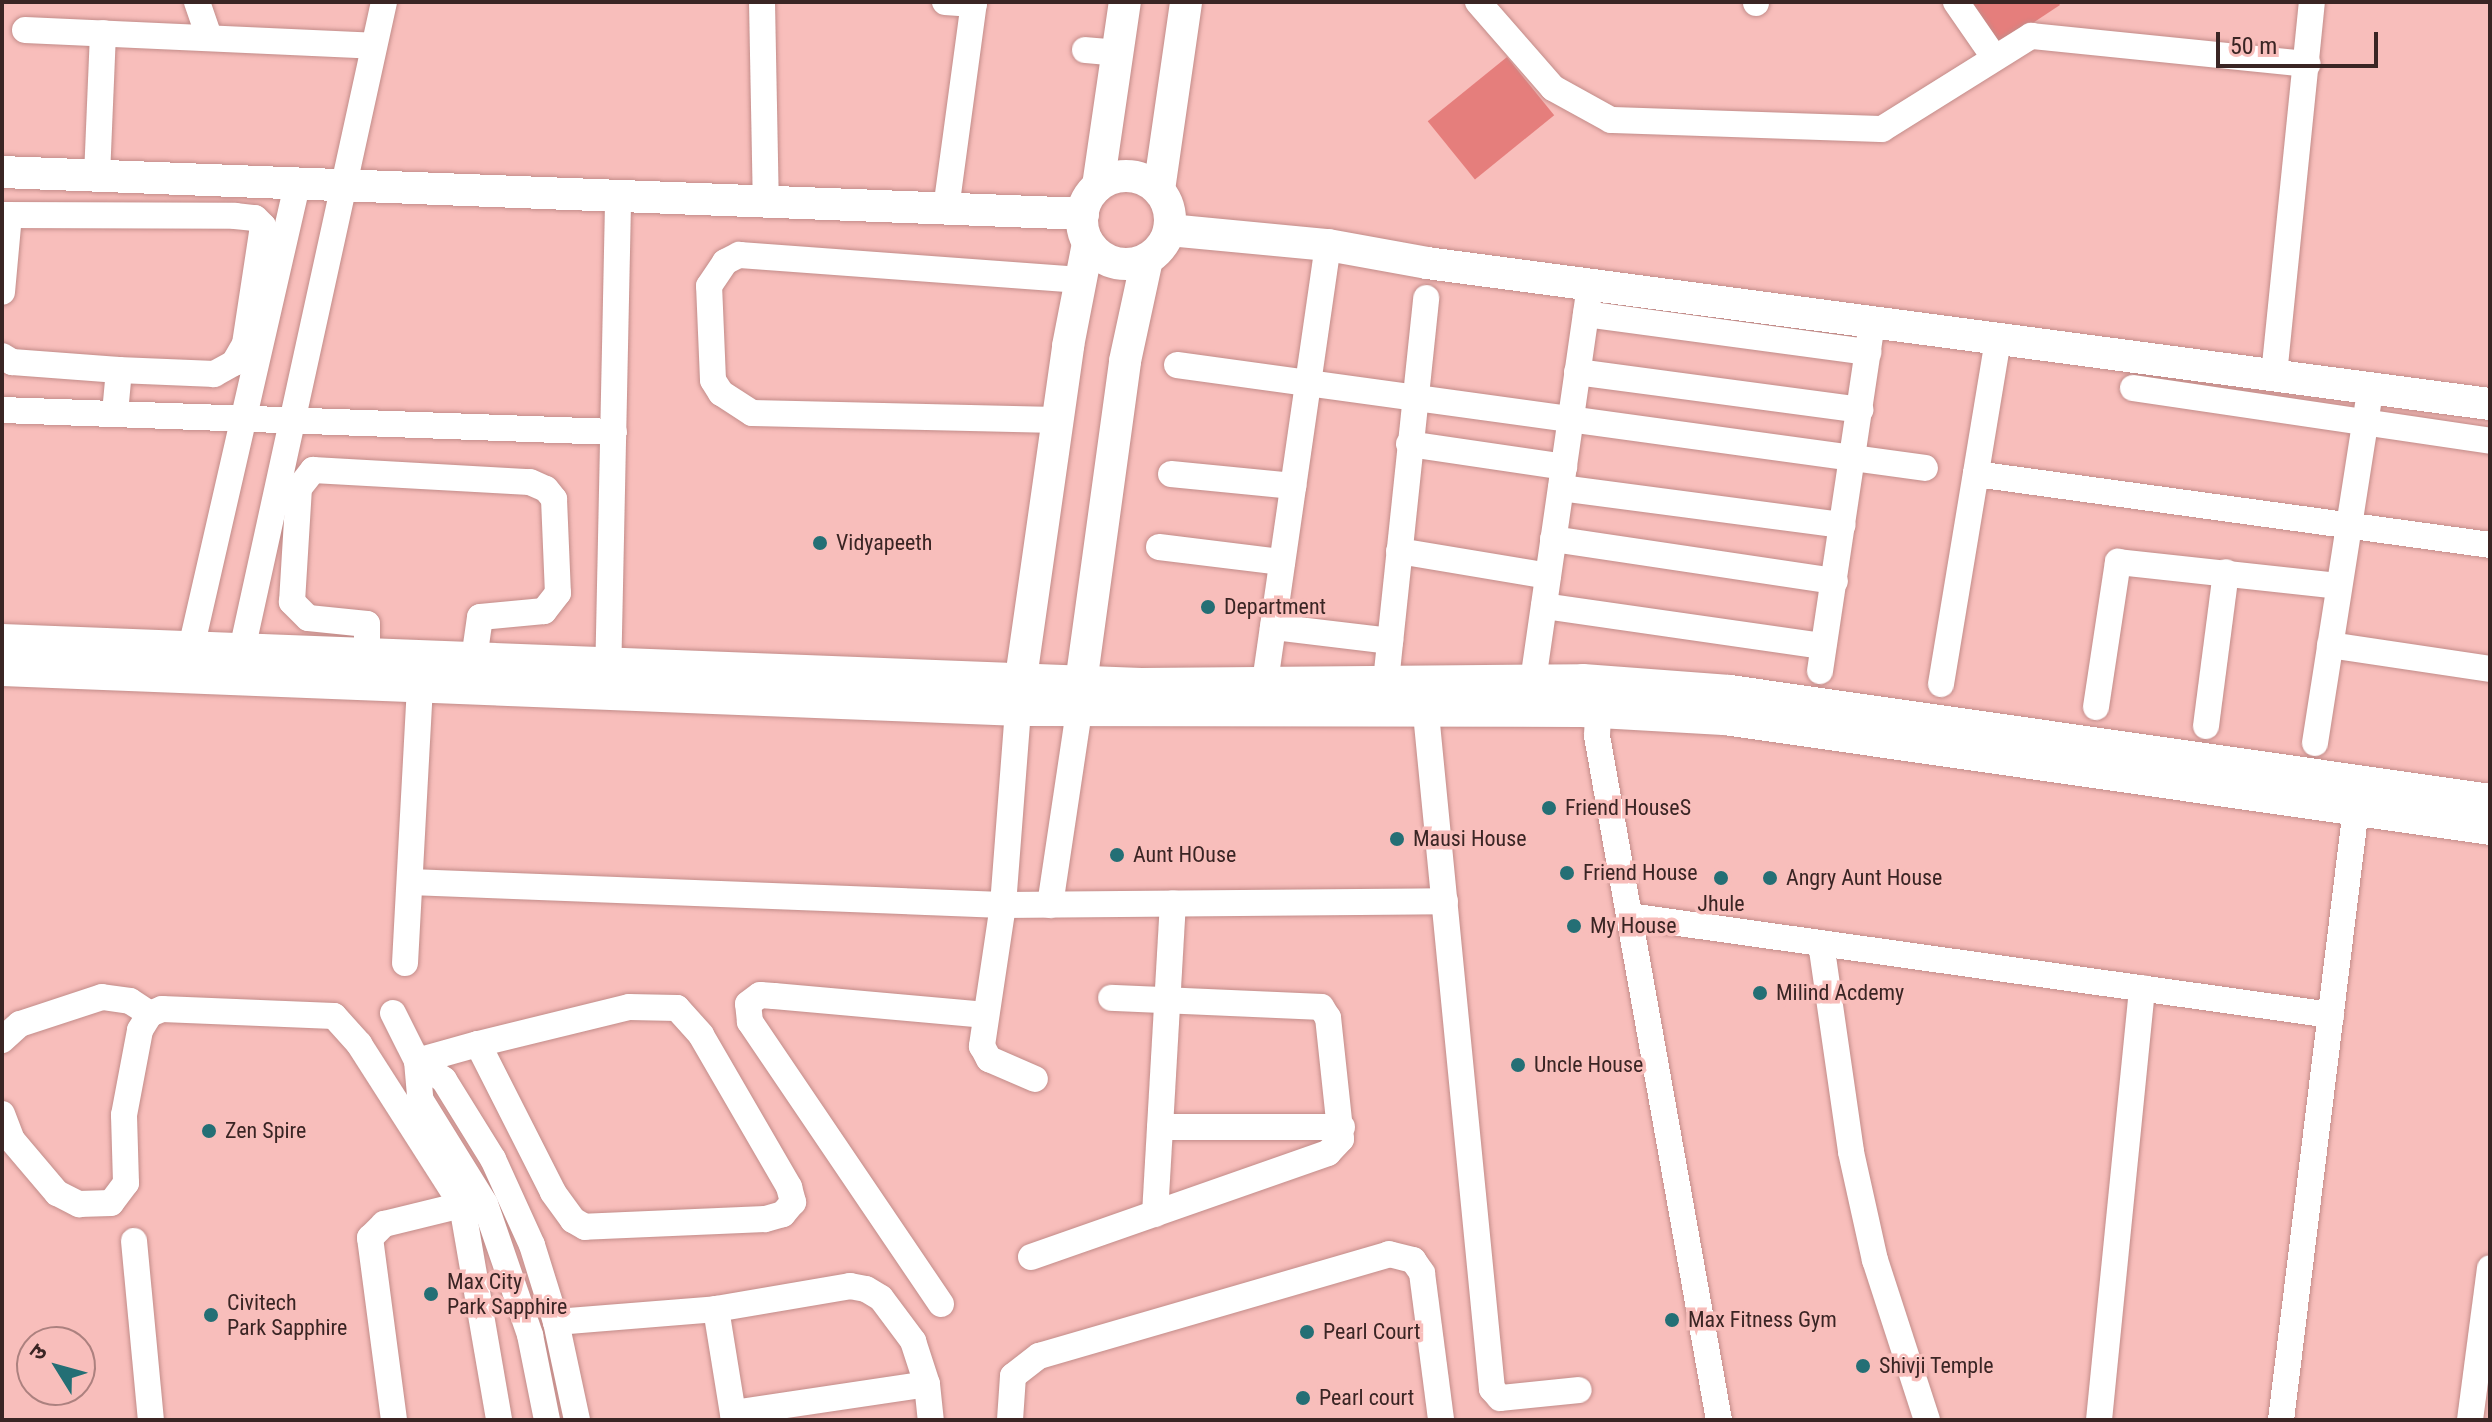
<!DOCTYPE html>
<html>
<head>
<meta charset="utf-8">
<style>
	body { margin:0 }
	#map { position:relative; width:2492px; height:1422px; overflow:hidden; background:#f8bebb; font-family:"Roboto Condensed","Noto Sans Devanagari",sans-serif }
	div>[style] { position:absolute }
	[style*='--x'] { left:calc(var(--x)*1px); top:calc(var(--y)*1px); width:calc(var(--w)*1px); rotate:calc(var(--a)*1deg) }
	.green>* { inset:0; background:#e57e7c; transform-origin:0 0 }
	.roads { filter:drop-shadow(0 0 2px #c28c89) drop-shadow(0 0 2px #c28c89) }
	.minor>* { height:26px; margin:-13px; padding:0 13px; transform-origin:13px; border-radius:13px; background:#fff }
	.tertiary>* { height:32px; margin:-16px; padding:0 16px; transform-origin:16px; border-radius:16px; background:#fff }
	.tertiary>.ring { margin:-16px; padding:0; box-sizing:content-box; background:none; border:32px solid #fff; border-radius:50% }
	.dots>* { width:22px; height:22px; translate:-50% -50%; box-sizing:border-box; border:4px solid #f8bebb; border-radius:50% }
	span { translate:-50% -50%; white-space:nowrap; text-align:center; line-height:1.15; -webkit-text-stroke:7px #f8bebb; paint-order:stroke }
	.poi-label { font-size:22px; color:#3a2524 }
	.left { translate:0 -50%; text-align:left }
	.frame { position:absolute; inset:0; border:4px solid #3a2524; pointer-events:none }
	.north { position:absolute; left:16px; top:1326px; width:80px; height:80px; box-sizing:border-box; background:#f8bebb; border:2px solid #ac817f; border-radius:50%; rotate:307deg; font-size:22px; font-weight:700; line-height:32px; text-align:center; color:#3a2524 }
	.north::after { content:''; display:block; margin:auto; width:28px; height:36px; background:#246f75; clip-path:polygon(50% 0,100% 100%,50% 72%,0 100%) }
	.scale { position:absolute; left:2216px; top:32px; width:162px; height:36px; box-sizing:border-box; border:4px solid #3a2524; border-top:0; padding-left:10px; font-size:24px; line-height:28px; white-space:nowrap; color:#3a2524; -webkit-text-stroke:6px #f8bebb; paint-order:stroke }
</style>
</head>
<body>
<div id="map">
	<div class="green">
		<div style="clip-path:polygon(1964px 2px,2058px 2px,2060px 5px,1995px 48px)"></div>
		<div style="left:1507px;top:57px;width:75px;height:102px;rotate:51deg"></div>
	</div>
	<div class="roads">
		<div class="minor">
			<div style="--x:197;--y:2;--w:36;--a:71"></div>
			<div style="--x:762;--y:2;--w:200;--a:88.9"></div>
			<div style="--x:945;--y:2;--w:29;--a:4"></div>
			<div style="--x:1478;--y:2;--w:114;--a:48.9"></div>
			<div style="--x:1553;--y:88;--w:66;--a:28.9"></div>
			<div style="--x:1611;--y:120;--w:271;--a:1.9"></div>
			<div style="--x:1882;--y:129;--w:176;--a:-32"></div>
			<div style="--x:2031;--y:36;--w:278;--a:5.8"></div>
			<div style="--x:1956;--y:2;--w:67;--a:55.4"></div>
			<div style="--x:1756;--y:3;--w:1;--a:-90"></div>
			<div style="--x:25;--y:30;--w:349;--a:2.6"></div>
			<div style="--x:1085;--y:50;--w:33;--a:5"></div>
			<div style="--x:97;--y:176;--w:143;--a:-87.6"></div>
			<div style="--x:946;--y:209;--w:209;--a:-82.3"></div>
			<div style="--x:2;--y:215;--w:233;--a:0.2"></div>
			<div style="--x:235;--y:216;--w:20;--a:6"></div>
			<div style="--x:255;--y:218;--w:11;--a:45"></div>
			<div style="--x:263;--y:226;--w:119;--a:98.7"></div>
			<div style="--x:245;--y:344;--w:22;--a:120"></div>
			<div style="--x:234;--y:363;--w:23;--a:151"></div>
			<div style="--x:214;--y:374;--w:95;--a:-177.6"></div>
			<div style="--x:2;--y:292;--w:77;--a:-84.8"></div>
			<div style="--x:1586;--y:314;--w:285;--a:7.7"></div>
			<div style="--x:2;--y:356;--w:12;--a:31"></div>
			<div style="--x:12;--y:362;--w:107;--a:4.3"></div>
			<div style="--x:119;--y:370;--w:43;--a:95.3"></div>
			<div style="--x:1177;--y:365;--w:755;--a:7.84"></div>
			<div style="--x:1577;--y:372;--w:286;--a:7.6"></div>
			<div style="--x:2274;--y:375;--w:375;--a:-84.2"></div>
			<div style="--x:2133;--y:388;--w:361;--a:8.4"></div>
			<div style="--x:2;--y:410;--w:612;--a:2.06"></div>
			<div style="--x:1057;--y:420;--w:305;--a:-178.7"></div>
			<div style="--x:752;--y:413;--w:37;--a:-147"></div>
			<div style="--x:721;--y:393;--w:15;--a:-122"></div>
			<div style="--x:713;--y:380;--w:94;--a:-92.4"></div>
			<div style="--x:709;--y:286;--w:29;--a:-56"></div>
			<div style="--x:725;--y:262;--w:16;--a:-27"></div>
			<div style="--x:739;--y:255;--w:343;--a:4.2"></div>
			<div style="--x:1409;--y:444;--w:157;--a:8.4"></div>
			<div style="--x:1171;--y:474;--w:123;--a:5.6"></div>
			<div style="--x:1976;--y:474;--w:519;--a:7.86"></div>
			<div style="--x:1561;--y:488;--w:284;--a:7.5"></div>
			<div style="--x:1553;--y:539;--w:285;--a:8.5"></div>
			<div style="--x:1159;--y:547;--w:124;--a:7"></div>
			<div style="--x:1399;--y:551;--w:151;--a:9.5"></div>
			<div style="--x:1544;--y:606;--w:282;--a:8.2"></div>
			<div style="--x:1273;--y:627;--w:118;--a:6.8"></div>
			<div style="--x:2330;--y:645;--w:162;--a:8.5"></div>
			<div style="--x:191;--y:648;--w:476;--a:-77.1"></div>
			<div style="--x:242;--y:650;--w:663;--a:-77.64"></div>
			<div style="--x:367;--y:655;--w:31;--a:-90"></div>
			<div style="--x:367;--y:624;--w:59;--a:-174.2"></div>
			<div style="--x:308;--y:618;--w:23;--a:-135"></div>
			<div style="--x:292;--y:602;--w:114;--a:-86.5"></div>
			<div style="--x:299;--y:488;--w:23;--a:-52"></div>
			<div style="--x:313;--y:470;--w:217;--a:3.2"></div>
			<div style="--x:530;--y:482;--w:17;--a:24"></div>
			<div style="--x:546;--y:489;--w:13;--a:51"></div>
			<div style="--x:554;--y:499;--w:94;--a:87.6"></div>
			<div style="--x:558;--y:593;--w:23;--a:128"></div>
			<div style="--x:544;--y:611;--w:64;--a:174.6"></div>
			<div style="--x:480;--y:617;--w:42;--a:98.1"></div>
			<div style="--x:1820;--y:671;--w:339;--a:-81.5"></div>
			<div style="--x:608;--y:681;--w:485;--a:-88.8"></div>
			<div style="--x:1386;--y:681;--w:385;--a:-84"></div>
			<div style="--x:1533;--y:681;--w:400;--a:-81.8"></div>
			<div style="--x:1265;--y:682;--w:442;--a:-81.8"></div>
			<div style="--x:1941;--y:684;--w:350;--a:-80.6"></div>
			<div style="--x:1424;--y:693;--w:699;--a:84.42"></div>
			<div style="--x:1492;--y:1389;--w:12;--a:48"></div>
			<div style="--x:1500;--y:1398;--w:79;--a:-5.8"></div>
			<div style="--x:1599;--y:695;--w:41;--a:92.8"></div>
			<div style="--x:1597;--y:736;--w:695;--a:79.89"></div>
			<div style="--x:2096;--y:707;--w:147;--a:-81.4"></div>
			<div style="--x:2118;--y:562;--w:222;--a:6.2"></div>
			<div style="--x:1018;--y:710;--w:196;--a:94.4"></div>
			<div style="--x:1003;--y:905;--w:143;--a:98.5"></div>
			<div style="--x:982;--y:1046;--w:15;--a:62"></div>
			<div style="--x:989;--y:1059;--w:50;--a:23.5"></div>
			<div style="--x:2206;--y:726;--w:155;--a:-82.6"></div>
			<div style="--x:2315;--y:743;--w:344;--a:-81.1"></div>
			<div style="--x:410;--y:882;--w:593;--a:2.22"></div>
			<div style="--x:1003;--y:905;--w:442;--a:-0.5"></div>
			<div style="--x:1050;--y:905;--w:196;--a:-81.5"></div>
			<div style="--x:1629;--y:916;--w:709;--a:8.03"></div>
			<div style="--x:1821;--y:943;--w:211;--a:81.8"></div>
			<div style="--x:1851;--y:1152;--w:111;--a:77.5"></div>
			<div style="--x:1875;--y:1260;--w:168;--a:72"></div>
			<div style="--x:405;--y:963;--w:294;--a:-86.9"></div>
			<div style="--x:393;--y:1013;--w:54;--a:63.4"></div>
			<div style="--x:417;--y:1061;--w:38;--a:85"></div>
			<div style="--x:420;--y:1099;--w:123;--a:58.2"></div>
			<div style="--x:485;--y:1204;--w:139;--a:71"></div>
			<div style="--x:530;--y:1335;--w:87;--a:78.7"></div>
			<div style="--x:2;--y:1040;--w:24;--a:-42"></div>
			<div style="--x:20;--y:1024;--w:86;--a:-18.2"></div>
			<div style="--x:102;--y:997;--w:28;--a:8"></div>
			<div style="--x:130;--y:1001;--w:24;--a:33"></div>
			<div style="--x:417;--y:1061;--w:63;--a:-15.6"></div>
			<div style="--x:478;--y:1044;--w:155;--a:-13.8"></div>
			<div style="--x:629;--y:1007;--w:48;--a:1.2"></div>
			<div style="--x:677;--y:1008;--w:36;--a:48"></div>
			<div style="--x:701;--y:1035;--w:176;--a:59.9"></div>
			<div style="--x:789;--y:1187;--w:16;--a:75"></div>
			<div style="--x:793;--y:1202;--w:16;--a:130"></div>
			<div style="--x:783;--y:1214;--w:19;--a:164"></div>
			<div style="--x:765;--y:1219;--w:180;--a:177.5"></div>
			<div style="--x:585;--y:1227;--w:14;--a:-150"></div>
			<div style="--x:573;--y:1220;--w:34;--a:-126"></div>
			<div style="--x:553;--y:1192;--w:166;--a:-116.9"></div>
			<div style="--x:417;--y:1061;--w:33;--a:35"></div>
			<div style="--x:444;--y:1080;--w:93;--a:58.2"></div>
			<div style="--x:493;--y:1159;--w:94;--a:65.6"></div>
			<div style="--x:532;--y:1245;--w:81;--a:72.7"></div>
			<div style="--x:556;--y:1322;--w:100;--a:77.9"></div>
			<div style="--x:2;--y:1114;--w:28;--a:69"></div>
			<div style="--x:12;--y:1140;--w:70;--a:49.7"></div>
			<div style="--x:57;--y:1193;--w:25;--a:27"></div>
			<div style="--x:79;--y:1204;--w:32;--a:-2"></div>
			<div style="--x:111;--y:1203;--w:25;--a:-53"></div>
			<div style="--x:126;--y:1183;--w:68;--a:-91.7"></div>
			<div style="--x:124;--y:1115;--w:86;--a:-79.3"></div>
			<div style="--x:140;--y:1030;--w:19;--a:-58"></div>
			<div style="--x:150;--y:1014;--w:13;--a:-23"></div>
			<div style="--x:162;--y:1009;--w:172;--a:2.3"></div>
			<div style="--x:334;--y:1016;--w:38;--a:48"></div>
			<div style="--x:359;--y:1044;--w:191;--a:57.4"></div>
			<div style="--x:462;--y:1205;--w:218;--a:80.2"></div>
			<div style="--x:1160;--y:1127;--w:182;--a:0"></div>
			<div style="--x:1155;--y:1214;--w:311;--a:-86.7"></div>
			<div style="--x:134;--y:1241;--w:180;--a:84.6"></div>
			<div style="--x:1031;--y:1257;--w:315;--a:-19.3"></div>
			<div style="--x:1328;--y:1153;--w:19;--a:-47"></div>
			<div style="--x:1341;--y:1139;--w:122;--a:-96.1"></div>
			<div style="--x:1328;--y:1018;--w:13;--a:-122"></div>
			<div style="--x:1321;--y:1007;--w:210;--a:-177.5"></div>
			<div style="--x:941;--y:1304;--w:341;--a:-124.1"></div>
			<div style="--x:750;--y:1022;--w:18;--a:-96"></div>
			<div style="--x:748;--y:1004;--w:15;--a:-37"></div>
			<div style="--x:760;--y:995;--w:14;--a:4"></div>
			<div style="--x:774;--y:996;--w:213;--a:5.1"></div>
			<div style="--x:716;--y:1309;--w:112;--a:80.8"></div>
			<div style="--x:556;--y:1322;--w:161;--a:-4.6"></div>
			<div style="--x:716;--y:1309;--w:136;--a:-9.7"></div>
			<div style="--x:850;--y:1286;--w:16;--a:11"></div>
			<div style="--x:866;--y:1289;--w:17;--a:31"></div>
			<div style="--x:881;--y:1298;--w:54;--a:53.3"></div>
			<div style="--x:913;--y:1341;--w:45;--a:72"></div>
			<div style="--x:927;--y:1384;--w:36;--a:84"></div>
			<div style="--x:733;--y:1413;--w:196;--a:-8.5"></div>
			<div style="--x:394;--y:1420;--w:184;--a:-97.5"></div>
			<div style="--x:370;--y:1238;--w:20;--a:-45"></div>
			<div style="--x:384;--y:1224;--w:97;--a:-13.7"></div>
			<div style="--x:1010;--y:1420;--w:44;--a:-86.1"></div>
			<div style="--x:1013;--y:1376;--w:33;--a:-38"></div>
			<div style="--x:1039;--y:1356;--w:365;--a:-16.2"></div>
			<div style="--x:1389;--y:1254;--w:25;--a:14"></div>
			<div style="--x:1413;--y:1260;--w:16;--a:55"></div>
			<div style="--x:1422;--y:1273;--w:148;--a:82.6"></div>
			<div style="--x:2099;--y:1420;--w:434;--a:-84.3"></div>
			<div style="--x:2281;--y:1420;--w:633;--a:-83.01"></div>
			<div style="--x:2470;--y:1420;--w:153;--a:-82.5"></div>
		</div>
		<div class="tertiary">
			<div style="--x:2;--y:172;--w:1082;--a:2.22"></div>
			<div class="ring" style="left:1082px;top:176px;width:56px;height:56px"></div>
			<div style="--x:1098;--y:186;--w:186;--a:-81.7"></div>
			<div style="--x:1159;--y:190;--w:190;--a:-81.8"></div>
			<div style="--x:1169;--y:230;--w:160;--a:5.4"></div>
			<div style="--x:1328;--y:245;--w:101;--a:10.3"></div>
			<div style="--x:1427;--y:263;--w:1072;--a:7.56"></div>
			<div style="--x:2;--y:640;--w:1140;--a:2.21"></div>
			<div style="--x:1141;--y:684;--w:442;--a:-0.5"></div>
			<div style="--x:1583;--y:680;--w:147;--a:4.3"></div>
			<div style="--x:1730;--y:691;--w:768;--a:8.16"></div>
			<div style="--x:2;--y:670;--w:1017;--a:2.25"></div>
			<div style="--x:1018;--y:710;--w:562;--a:0.1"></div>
			<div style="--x:1580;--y:711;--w:145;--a:3.2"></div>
			<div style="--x:1725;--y:719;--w:773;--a:8.18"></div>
			<div style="--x:1079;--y:698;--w:340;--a:-82.2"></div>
			<div style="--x:1125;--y:361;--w:104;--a:-77.8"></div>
			<div style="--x:1018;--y:699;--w:357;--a:-81.9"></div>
			<div style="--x:1068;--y:346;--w:105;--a:-79"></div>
		</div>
	</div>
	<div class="dots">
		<div style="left:820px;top:543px;background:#246f75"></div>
		<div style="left:1208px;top:607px;background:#246f75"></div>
		<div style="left:1549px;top:808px;background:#246f75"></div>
		<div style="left:1397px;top:839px;background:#246f75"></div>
		<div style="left:1117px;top:855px;background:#246f75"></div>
		<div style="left:1567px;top:873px;background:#246f75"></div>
		<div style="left:1721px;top:878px;background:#246f75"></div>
		<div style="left:1770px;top:878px;background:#246f75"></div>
		<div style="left:1574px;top:926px;background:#246f75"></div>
		<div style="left:1760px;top:993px;background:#246f75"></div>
		<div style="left:1518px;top:1065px;background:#246f75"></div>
		<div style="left:209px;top:1131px;background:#246f75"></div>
		<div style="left:431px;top:1294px;background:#246f75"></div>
		<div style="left:211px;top:1315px;background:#246f75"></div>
		<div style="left:1672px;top:1320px;background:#246f75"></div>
		<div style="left:1307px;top:1332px;background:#246f75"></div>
		<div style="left:1863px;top:1366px;background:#246f75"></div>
		<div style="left:1303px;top:1398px;background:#246f75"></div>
	</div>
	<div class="poi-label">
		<span class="left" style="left:836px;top:543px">Vidyapeeth</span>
		<span class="left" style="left:1224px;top:607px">Department</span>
		<span class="left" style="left:1565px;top:808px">Friend HouseS</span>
		<span class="left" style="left:1413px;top:839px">Mausi House</span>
		<span class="left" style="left:1133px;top:855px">Aunt HOuse</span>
		<span class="left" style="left:1583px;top:873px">Friend House</span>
		<span class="left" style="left:1786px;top:878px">Angry Aunt House</span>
		<span style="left:1721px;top:904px">Jhule</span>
		<span class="left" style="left:1590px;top:926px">My House</span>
		<span class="left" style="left:1776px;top:993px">Milind Acdemy</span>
		<span class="left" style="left:1534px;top:1065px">Uncle House</span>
		<span class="left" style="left:225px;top:1131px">Zen Spire</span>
		<span class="left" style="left:447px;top:1294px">Max City<br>Park Sapphire</span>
		<span class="left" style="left:227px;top:1315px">Civitech<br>Park Sapphire</span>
		<span class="left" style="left:1688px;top:1320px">Max Fitness Gym</span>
		<span class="left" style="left:1323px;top:1332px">Pearl Court</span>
		<span class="left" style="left:1879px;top:1366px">Shivji Temple</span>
		<span class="left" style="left:1319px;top:1398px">Pearl court</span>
	</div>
	<div class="frame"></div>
	<div class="north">उ</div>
	<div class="scale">50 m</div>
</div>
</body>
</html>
